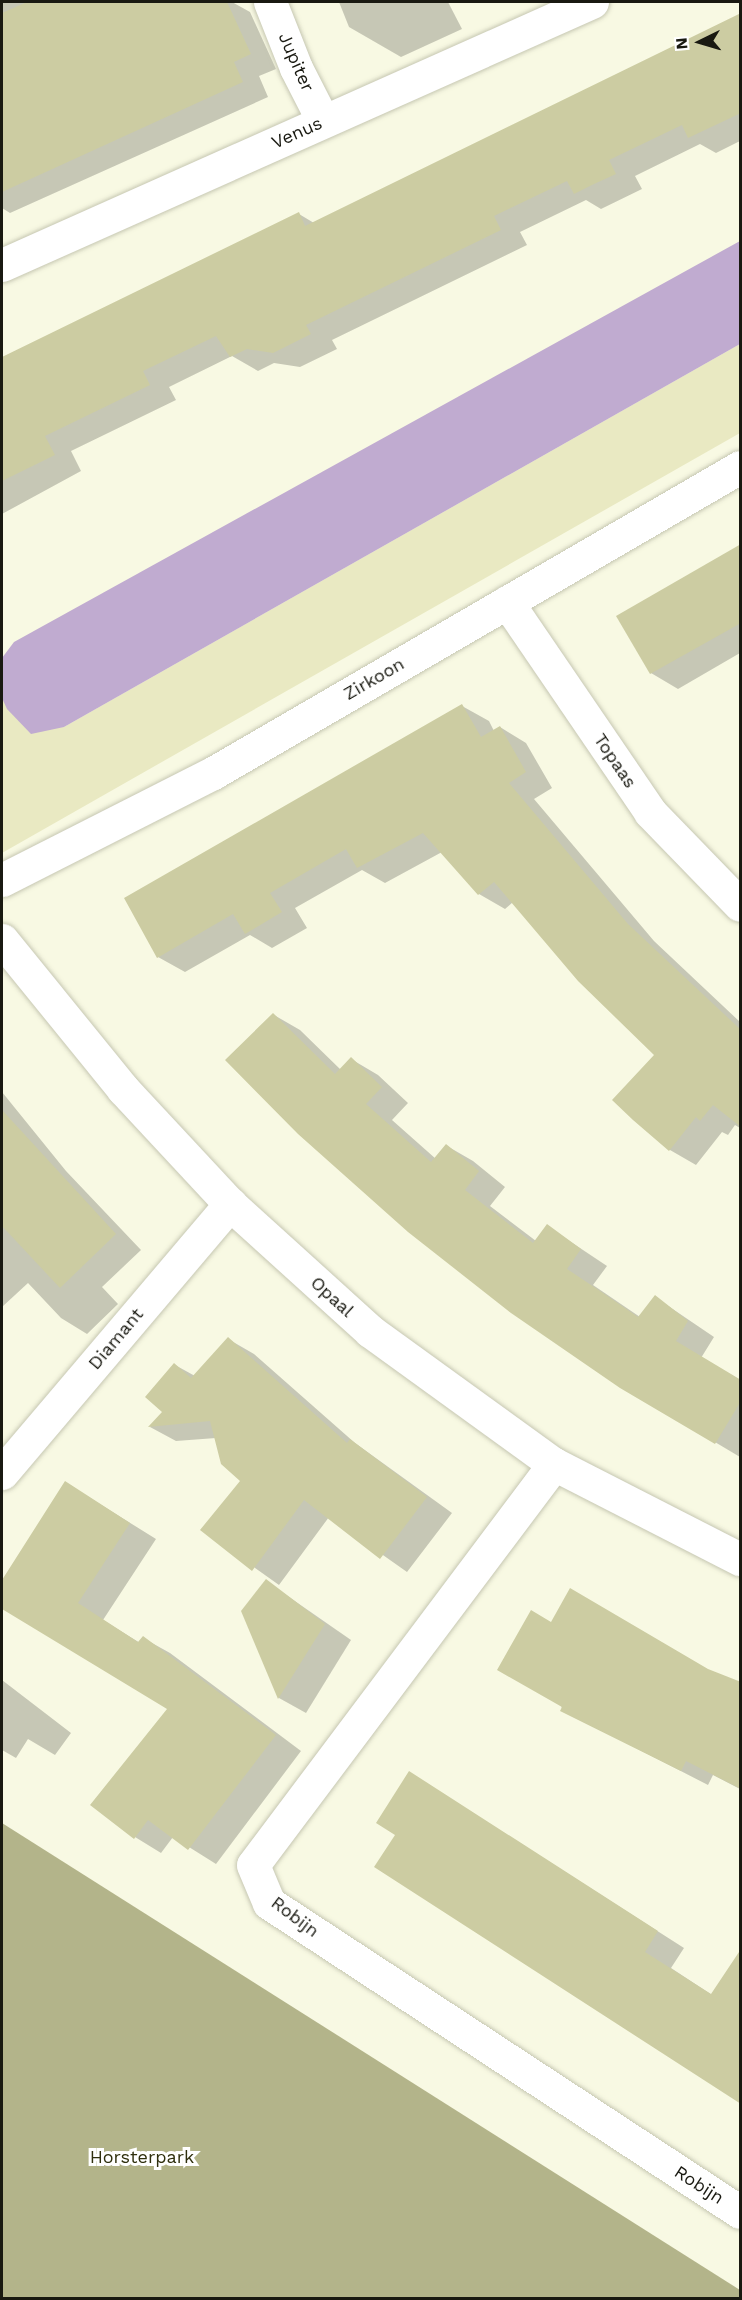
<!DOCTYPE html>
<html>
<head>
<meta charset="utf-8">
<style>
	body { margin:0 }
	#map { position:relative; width:742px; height:2300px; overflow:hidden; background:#f8f9e3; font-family:"Work Sans",sans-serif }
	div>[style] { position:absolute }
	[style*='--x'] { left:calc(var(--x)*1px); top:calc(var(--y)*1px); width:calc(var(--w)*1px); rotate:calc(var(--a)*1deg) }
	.green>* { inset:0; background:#e9e9c2 }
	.forest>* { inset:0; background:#b3b48a }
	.water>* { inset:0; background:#c0abd0 }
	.shadow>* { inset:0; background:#0003 }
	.building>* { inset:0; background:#cccca2 }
	.roads { filter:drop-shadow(0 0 2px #c6c7b2) drop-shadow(0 0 2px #c6c7b2) }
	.minor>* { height:33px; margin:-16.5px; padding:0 16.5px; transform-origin:16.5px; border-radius:16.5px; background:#fff }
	span { translate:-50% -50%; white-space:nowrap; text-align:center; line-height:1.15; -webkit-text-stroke:6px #fff; paint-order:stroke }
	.street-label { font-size:18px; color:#191911 }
	.park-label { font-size:18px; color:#2f2f0d }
	.frame { position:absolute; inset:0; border:3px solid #191911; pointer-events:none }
	.north { position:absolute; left:670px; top:12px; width:60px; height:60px; -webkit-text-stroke:4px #fff; paint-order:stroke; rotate:265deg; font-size:16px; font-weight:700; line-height:24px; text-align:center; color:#191911 }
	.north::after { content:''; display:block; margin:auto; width:21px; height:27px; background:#191911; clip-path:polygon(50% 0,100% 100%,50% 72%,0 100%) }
</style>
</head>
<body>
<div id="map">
	<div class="green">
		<div style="clip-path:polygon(740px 344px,740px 433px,2px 853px,2px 698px,11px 712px,64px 727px)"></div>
	</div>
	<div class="forest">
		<div style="clip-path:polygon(2px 1823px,740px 2290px,740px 2298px,2px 2298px)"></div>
	</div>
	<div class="water">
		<div style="clip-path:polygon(740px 241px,740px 344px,64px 727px,31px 734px,7px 709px,2px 698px,2px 658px,14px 642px)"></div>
	</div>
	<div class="shadow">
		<div style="clip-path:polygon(2px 2px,232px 2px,250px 12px,276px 69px,259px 76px,268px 97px,10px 213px,2px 208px)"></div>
		<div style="clip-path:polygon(339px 2px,448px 2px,462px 29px,401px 57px,349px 27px)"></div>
		<div style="clip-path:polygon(740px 15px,740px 141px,716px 153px,700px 144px,635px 176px,642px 189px,601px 209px,586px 200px,520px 232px,527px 245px,332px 340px,337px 349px,300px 367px,274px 363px,258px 371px,232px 356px,169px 387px,176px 400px,71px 451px,81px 471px,2px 514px,2px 359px,299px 214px,314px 223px)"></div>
		<div style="clip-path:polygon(740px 546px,740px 653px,678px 689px,651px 673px)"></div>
		<div style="clip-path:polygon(462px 706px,489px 721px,494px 731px,500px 727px,526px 743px,552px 788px,534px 799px,654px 941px,740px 1022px,740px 1128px,735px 1125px,728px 1135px,722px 1132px,696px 1165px,670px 1150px,656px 1055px,513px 902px,505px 909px,479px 894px,442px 852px,385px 883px,362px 870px,295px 908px,307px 928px,272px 948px,250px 935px,185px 972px,158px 957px)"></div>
		<div style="clip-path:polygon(274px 1015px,300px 1030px,341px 1070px,351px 1059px,378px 1075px,408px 1103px,392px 1120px,436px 1159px,447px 1146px,473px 1161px,505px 1187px,490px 1206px,536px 1241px,547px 1226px,607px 1266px,593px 1285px,640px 1317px,655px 1297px,714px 1337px,701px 1358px,740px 1381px,740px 1457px,621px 1386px)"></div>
		<div style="clip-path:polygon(2px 1092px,66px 1171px,141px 1250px,102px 1287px,118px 1304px,87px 1334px,61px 1318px,28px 1283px,2px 1307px)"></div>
		<div style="clip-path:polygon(228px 1339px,254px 1354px,355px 1443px,452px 1513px,407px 1572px,329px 1517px,279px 1585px,202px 1530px,242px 1480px,216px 1438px,176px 1441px,150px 1427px,164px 1411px,175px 1365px,195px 1376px)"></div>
		<div style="clip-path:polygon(66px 1483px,156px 1539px,103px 1620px,140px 1643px,143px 1638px,170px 1653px,301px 1751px,216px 1864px,173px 1837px,161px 1853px,135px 1837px,169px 1709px,2px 1607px,2px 1583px)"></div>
		<div style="clip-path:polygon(266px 1581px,351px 1640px,306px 1713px,279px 1698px,243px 1611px)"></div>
		<div style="clip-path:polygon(551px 1624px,709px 1671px,740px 1686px,740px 1789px,713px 1775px,708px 1785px,562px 1710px)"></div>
		<div style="clip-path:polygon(2px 1680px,71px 1733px,55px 1755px,28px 1739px,16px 1758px,2px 1750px)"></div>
		<div style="clip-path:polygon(410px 1773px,684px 1948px,671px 1968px,712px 1995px,740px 2103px,397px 1835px)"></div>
	</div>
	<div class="building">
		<div style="clip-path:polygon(27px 2px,227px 2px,251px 54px,234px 62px,243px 82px,2px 192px,2px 13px)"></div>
		<div style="clip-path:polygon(741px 13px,741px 113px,688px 138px,682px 125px,609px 160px,616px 174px,594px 184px,574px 194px,567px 181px,494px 216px,501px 230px,306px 325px,311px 334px,273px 353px,247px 349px,230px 357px,216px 336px,143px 371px,150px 385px,45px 436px,55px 455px,2px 481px,2px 357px,299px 212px,305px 226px)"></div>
		<div style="clip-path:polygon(741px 544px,741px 623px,650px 674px,616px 616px)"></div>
		<div style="clip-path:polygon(462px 704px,481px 737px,500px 726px,526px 772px,509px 783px,628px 924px,741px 1030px,741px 1127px,713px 1105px,700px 1121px,696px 1117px,669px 1151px,633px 1120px,612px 1100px,654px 1055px,578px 981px,494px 882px,478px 895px,423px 833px,357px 868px,346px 849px,270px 893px,282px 912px,245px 934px,233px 914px,157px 958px,124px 898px)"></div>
		<div style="clip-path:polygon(273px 1013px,335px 1074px,351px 1057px,382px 1087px,366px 1104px,431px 1162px,446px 1144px,479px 1171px,465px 1190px,533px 1243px,547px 1224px,581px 1249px,567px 1269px,603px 1293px,638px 1317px,655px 1295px,688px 1321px,676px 1341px,741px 1380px,741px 1401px,715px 1444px,620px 1388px,511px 1313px,408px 1232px,298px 1134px,225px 1060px)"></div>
		<div style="clip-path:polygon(2px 1110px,116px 1234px,60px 1288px,2px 1226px)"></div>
		<div style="clip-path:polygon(228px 1337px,347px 1443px,350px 1439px,427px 1497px,380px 1559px,304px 1500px,252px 1571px,200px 1530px,240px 1481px,221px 1464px,210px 1421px,148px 1427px,162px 1412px,145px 1397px,174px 1363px,191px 1378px)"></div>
		<div style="clip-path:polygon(65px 1481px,130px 1523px,78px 1603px,138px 1642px,143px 1636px,276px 1735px,188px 1850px,148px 1820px,134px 1839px,90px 1805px,167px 1709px,2px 1609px,2px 1580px)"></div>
		<div style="clip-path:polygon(266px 1579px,325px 1624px,278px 1699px,241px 1611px)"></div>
		<div style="clip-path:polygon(570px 1588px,708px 1669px,741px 1682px,741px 1789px,686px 1761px,681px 1771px,560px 1711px,562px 1707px,497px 1670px,531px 1610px,551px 1622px)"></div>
		<div style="clip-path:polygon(409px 1771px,658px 1931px,645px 1952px,711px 1994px,741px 1949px,741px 2104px,374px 1867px,395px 1835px,376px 1823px)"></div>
	</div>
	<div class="roads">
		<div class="minor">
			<div style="--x:270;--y:2;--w:71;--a:68.5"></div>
			<div style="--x:296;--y:68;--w:59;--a:63"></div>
			<div style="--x:2;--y:265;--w:646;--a:-24.03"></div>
			<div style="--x:507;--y:602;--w:254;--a:55.7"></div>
			<div style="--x:650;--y:812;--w:129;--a:45.9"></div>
			<div style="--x:2;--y:880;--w:237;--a:-26.9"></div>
			<div style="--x:213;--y:773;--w:609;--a:-30.14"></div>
			<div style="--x:2;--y:940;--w:192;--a:50.9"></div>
			<div style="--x:123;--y:1089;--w:157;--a:47.1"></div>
			<div style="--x:230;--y:1204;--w:189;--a:42.2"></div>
			<div style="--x:370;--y:1331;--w:227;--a:35.9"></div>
			<div style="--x:554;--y:1464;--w:209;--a:27.1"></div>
			<div style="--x:554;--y:1464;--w:501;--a:126.89"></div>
			<div style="--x:253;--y:1865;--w:41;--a:67.2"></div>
			<div style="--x:269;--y:1903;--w:563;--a:33.27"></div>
			<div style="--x:2;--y:1473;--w:353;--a:-49.7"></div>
		</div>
	</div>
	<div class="street-label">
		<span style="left:296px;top:62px;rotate:66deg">Jupiter</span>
		<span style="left:297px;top:133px;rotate:-24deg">Venus</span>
		<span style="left:374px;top:679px;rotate:-30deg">Zirkoon</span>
		<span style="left:615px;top:761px;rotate:56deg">Topaas</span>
		<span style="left:332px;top:1297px;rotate:42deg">Opaal</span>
		<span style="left:116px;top:1339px;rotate:-50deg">Diamant</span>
		<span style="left:295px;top:1917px;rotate:37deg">Robijn</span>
		<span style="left:699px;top:2185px;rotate:33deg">Robijn</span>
	</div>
	<div class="park-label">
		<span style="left:142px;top:2157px">Horsterpark</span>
	</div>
	<div class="frame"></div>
	<div class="north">N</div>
</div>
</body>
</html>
